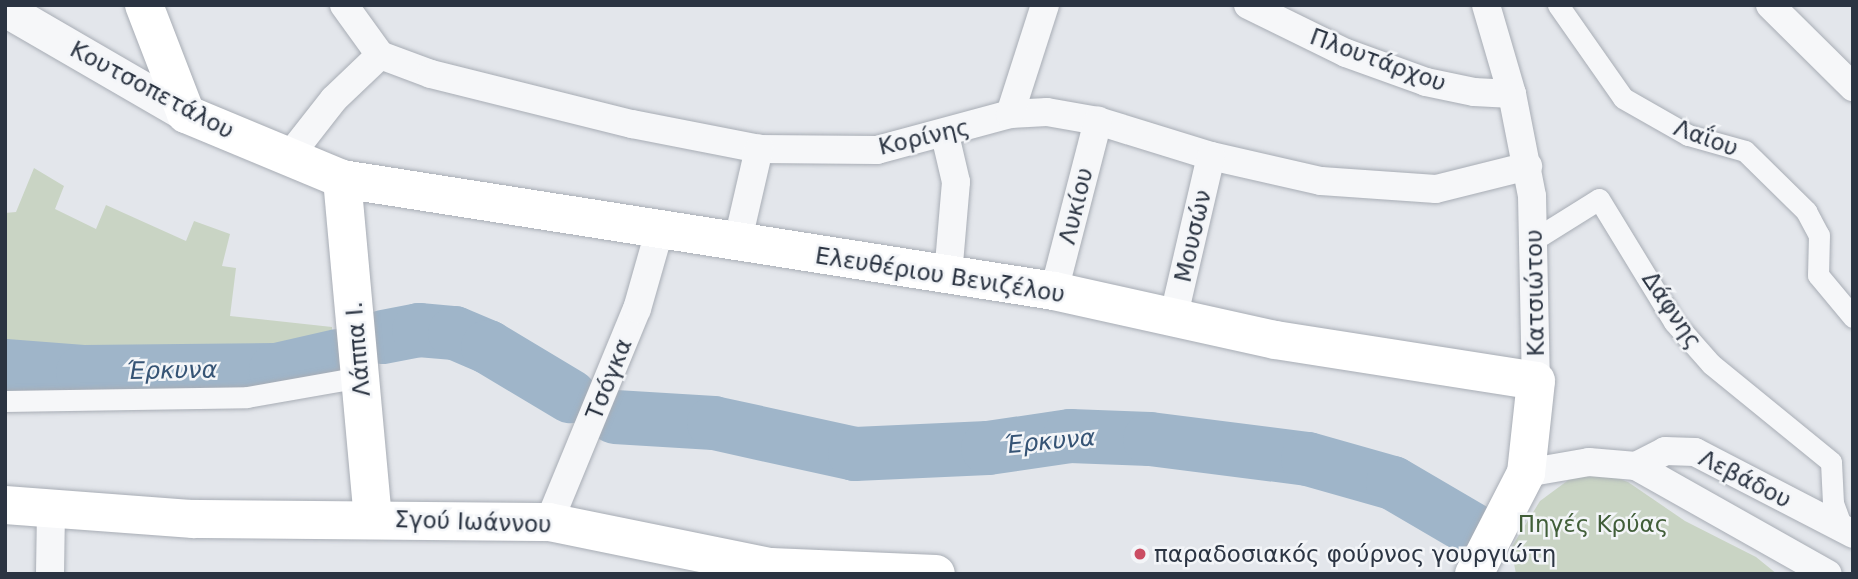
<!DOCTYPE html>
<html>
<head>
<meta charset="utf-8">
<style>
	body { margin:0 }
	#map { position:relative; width:1858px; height:579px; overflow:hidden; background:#e3e6eb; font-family:"DejaVu Sans",sans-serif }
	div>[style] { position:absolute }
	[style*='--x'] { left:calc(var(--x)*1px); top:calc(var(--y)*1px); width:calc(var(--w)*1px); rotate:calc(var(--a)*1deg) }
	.green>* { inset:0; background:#c9d4c4 }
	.river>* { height:54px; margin:-27px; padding:0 27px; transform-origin:27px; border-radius:27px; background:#9fb5c9 }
	.roads { filter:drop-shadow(0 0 2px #a8adb5) drop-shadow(0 0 2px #a8adb5) }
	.pedestrian>* { height:21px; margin:-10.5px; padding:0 10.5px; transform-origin:10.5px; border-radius:10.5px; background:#f6f7f9 }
	.minor>* { height:28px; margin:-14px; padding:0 14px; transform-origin:14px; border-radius:14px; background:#f6f7f9 }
	.tertiary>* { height:35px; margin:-17.5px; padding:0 17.5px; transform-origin:17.5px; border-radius:17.5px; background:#f6f7f9 }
	.secondary>* { height:38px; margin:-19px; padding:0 19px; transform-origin:19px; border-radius:19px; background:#fff }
	.dots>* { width:19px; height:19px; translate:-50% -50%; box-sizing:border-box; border:4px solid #f3f5f8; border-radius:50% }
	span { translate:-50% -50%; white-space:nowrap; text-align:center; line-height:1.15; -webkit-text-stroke:5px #f3f5f8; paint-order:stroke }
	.street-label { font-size:23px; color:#2b3442 }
	.park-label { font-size:23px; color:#415e39 }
	.poi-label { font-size:23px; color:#2b3442 }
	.left { translate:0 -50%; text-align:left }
	.water-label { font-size:24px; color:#365475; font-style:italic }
	.frame { position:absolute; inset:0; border:7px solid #2b3442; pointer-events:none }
</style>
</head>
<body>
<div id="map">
	<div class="green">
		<div style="clip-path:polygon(34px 168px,64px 186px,55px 209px,96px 229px,106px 205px,186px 241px,194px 221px,230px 234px,222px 266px,236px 268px,230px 316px,332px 327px,332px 342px,291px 352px,152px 363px,5px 357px,5px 213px,16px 212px)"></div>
		<div style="clip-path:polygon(1586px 467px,1628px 482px,1685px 521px,1756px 557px,1777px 574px,1516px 574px,1511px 548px,1540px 501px)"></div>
	</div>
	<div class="river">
		<div style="--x:383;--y:337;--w:37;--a:-11"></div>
		<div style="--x:419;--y:330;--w:36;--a:5"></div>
		<div style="--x:455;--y:333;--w:36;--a:23"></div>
		<div style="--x:488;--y:347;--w:96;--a:30.9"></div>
		<div style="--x:5;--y:366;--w:78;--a:4.4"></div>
		<div style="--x:83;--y:372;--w:193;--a:-0.6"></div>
		<div style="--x:276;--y:370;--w:64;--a:-12.7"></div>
		<div style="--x:615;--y:417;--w:99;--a:3.5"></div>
		<div style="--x:714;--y:423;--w:144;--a:12.4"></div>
		<div style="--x:855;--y:454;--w:133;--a:-2.6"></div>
		<div style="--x:988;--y:448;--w:83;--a:-8.3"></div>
		<div style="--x:1070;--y:436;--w:80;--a:2.1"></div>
		<div style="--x:1150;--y:439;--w:159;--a:7.2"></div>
		<div style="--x:1308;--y:459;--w:88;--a:15.8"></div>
		<div style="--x:1393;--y:483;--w:93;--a:30.4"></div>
	</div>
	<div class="roads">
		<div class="pedestrian">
			<div style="--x:1558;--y:5;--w:113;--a:55"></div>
			<div style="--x:1623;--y:98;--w:75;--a:29.6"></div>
			<div style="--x:1688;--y:135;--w:59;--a:15.7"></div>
			<div style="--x:1745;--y:151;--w:86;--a:44.5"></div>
			<div style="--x:1806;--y:211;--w:27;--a:62"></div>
			<div style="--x:1819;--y:235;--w:40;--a:91.4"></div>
			<div style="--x:1818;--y:275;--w:55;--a:50.2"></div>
			<div style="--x:1535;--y:239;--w:75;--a:-32"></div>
			<div style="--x:1599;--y:199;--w:144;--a:58.6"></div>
			<div style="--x:1674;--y:322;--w:56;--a:48.6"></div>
			<div style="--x:1711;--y:364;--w:155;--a:39.2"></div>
			<div style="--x:1831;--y:462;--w:41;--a:87.2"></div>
			<div style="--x:1833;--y:503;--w:30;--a:70"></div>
			<div style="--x:5;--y:401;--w:242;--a:-0.9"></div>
			<div style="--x:247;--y:397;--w:116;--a:-10"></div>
		</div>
		<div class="minor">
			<div style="--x:344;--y:5;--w:62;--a:54.2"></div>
			<div style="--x:380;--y:55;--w:54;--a:20.4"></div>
			<div style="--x:431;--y:74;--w:207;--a:14"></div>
			<div style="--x:632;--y:124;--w:129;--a:11.1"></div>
			<div style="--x:759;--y:149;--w:118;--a:0.5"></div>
			<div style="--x:877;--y:150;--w:138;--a:-15.1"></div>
			<div style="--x:1010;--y:114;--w:37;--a:-3"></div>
			<div style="--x:1047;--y:112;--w:52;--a:10"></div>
			<div style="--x:1098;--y:121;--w:118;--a:17.2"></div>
			<div style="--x:1211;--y:156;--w:113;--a:12.8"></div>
			<div style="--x:1321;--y:181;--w:115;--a:4"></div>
			<div style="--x:1436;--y:189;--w:95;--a:-14"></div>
			<div style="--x:1248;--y:5;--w:109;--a:26.1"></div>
			<div style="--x:1346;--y:53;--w:85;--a:19.9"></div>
			<div style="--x:1426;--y:82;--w:49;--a:11.8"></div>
			<div style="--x:1474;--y:92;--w:38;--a:3"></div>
			<div style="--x:1486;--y:5;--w:93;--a:73.7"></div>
			<div style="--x:1512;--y:94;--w:104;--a:78.9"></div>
			<div style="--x:1532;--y:196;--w:185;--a:88.8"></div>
			<div style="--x:1770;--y:5;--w:117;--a:44.7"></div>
			<div style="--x:1010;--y:114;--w:114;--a:-72.2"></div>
			<div style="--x:945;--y:135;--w:48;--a:76.8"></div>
			<div style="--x:956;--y:182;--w:94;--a:94.9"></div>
			<div style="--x:287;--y:159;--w:76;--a:-51.9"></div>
			<div style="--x:334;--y:99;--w:64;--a:-43.7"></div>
			<div style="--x:737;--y:244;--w:98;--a:-77"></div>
			<div style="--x:1054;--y:291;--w:176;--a:-75.5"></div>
			<div style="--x:1174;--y:315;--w:163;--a:-76.9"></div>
			<div style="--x:1636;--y:466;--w:33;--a:-27"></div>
			<div style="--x:1665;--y:451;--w:30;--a:2"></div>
			<div style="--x:1695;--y:452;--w:178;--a:27.4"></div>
			<div style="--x:1526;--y:473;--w:64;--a:-9.9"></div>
			<div style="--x:1589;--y:462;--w:47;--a:4.9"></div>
			<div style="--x:1636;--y:466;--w:220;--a:29.4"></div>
			<div style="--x:549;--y:522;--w:230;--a:-67.6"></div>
			<div style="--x:637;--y:309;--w:80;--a:-74.1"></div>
			<div style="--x:50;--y:574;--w:64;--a:-89.1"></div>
		</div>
		<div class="tertiary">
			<div style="--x:5;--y:9;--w:209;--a:30.1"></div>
		</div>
		<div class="secondary">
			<div style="--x:144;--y:5;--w:117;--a:68.9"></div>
			<div style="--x:186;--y:114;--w:169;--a:22.6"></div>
			<div style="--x:342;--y:179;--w:721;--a:8.94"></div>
			<div style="--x:1054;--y:291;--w:226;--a:12.5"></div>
			<div style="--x:1275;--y:340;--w:264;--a:8.9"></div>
			<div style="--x:1536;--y:381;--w:93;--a:96.2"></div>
			<div style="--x:1526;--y:473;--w:114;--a:117.2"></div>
			<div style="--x:342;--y:179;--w:342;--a:84.8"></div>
			<div style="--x:5;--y:505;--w:189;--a:4.3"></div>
			<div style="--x:193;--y:519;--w:356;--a:0.5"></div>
			<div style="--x:549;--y:522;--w:227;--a:11.5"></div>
			<div style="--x:771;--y:567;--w:165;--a:2.4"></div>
		</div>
	</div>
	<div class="dots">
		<div style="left:1140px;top:554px;background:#cb4d63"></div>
	</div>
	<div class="street-label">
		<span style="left:1378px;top:60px;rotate:20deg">Πλουτάρχου</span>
		<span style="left:152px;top:90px;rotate:28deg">Κουτσοπετάλου</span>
		<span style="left:924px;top:137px;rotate:-13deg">Κορίνης</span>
		<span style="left:1706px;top:138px;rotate:20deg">Λαΐου</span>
		<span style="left:1076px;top:206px;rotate:-76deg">Λυκίου</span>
		<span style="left:1193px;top:236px;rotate:-77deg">Μουσών</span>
		<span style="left:940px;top:275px;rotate:9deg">Ελευθέριου Βενιζέλου</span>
		<span style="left:1535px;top:293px;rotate:-91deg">Κατσιώτου</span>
		<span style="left:1672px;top:310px;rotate:56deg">Δάφνης</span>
		<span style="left:358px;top:349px;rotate:-95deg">Λάππα Ι.</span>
		<span style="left:609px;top:379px;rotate:-68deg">Τσόγκα</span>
		<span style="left:1745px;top:479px;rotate:27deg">Λεβάδου</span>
		<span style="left:473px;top:522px;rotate:2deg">Σγού Ιωάννου</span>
	</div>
	<div class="park-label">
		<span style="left:1593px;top:524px">Πηγές Κρύας</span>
	</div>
	<div class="poi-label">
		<span class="left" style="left:1154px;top:554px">παραδοσιακός φούρνος γουργιώτη</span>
	</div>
	<div class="water-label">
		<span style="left:172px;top:371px;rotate:-1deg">Έρκυνα</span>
		<span style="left:1050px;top:442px;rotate:-5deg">Έρκυνα</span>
	</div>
	<div class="frame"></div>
</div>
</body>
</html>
